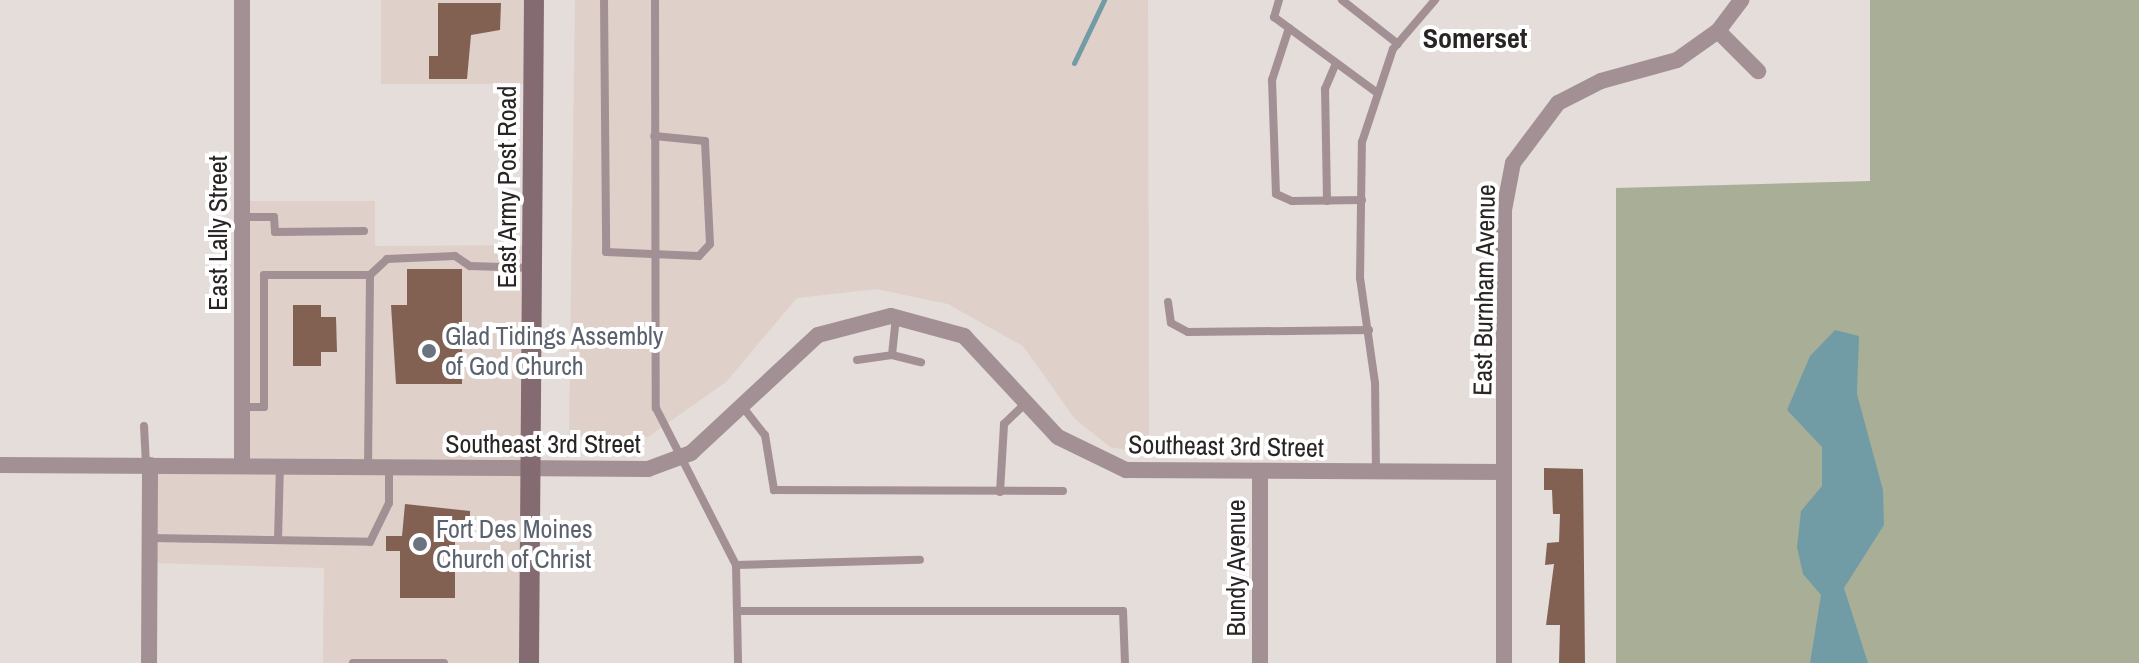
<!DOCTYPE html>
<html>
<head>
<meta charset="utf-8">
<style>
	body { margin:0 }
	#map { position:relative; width:2139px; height:663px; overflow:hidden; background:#e4ddd9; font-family:"Archivo Narrow",sans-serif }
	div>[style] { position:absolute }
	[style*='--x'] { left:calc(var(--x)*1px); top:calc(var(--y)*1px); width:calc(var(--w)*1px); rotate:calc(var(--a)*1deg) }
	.built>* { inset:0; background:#dfd0ca; transform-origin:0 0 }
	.green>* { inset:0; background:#a9af97 }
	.water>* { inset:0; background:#719ca6 }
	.stream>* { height:5px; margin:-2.5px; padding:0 2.5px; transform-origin:2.5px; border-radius:2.5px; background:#719ca6 }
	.building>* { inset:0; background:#826152 }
	.lane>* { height:8px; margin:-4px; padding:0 4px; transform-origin:4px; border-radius:4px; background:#a29095 }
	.street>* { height:16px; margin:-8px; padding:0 8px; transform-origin:8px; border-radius:8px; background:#a29095 }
	.secondary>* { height:20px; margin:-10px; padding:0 10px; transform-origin:10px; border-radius:10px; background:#846b71 }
	.dots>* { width:22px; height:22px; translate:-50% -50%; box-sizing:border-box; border:4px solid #fff; border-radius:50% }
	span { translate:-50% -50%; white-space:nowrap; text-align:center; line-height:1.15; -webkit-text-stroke:8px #fff; paint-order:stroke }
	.street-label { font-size:26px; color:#282524 }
	.worship-label { font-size:26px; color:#5b616d }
	.left { translate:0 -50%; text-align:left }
	.neighbourhood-label { font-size:28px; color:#282524; font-weight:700 }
</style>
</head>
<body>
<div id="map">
	<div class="built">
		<div style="left:381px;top:0;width:153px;height:84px"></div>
		<div style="clip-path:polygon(575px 0,1148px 0,1149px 454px,1110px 447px,1075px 419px,1023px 346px,948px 304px,876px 289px,797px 298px,726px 382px,648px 437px,569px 437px)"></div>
		<div style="clip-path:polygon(242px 201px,375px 201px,375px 246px,534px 245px,529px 663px,323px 663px,324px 568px,150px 563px,150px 465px,242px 465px)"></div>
	</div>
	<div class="green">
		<div style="clip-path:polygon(1870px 0,2139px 0,2139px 663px,1616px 663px,1616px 188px,1870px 181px)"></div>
	</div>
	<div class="water">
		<div style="clip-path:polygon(1835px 330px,1859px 336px,1857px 394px,1883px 490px,1884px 525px,1844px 588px,1868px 663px,1810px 663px,1821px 595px,1803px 574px,1797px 547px,1801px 511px,1822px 486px,1822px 447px,1787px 410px,1810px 356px)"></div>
	</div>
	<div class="stream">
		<div style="--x:1074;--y:63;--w:70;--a:-64.5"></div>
	</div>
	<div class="building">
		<div style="clip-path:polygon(438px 3px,501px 3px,500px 30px,471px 35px,467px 79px,429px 79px,429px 56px,438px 56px)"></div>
		<div style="clip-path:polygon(407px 269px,462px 269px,462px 384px,396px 384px,391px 305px,407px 305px)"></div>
		<div style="clip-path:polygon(293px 305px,321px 305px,321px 317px,336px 317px,337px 352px,321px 352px,321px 366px,293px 366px)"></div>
		<div style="clip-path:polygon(1544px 468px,1583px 469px,1585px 663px,1559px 663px,1560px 625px,1546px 625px,1554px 564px,1545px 565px,1547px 543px,1559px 542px,1560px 514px,1553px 514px,1552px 490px,1544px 490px)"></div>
		<div style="clip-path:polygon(405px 504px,470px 511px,470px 538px,455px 538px,455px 598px,400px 598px,400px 551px,386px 551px,386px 536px,402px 536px)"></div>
	</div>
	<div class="lane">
		<div style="--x:604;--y:0;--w:252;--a:89.5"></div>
		<div style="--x:606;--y:252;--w:93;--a:2.5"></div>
		<div style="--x:699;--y:256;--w:16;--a:-47"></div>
		<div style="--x:710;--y:244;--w:103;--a:-92.8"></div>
		<div style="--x:705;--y:141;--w:51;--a:-174.4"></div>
		<div style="--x:655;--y:0;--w:408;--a:89.9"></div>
		<div style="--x:656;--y:408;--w:176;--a:63"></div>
		<div style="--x:736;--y:565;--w:98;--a:88.8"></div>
		<div style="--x:1279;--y:0;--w:18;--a:106"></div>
		<div style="--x:1274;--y:17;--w:127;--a:36.3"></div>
		<div style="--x:1342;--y:0;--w:71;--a:38.2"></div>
		<div style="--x:1289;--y:28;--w:55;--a:108.1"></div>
		<div style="--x:1272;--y:80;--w:114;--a:88"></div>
		<div style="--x:1276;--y:194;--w:17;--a:24"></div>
		<div style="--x:1292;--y:201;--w:70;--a:-0.8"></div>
		<div style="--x:1327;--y:201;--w:112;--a:-91"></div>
		<div style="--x:1325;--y:89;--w:28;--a:-67"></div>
		<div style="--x:243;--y:217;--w:31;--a:0"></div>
		<div style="--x:274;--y:217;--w:15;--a:86"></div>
		<div style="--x:275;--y:232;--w:89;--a:-0.6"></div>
		<div style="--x:1168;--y:302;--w:21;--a:82"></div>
		<div style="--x:1171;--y:323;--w:19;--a:28"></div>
		<div style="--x:1188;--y:332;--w:181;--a:-0.6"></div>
		<div style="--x:892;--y:355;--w:30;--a:14"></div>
		<div style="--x:857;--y:360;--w:35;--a:-8"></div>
		<div style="--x:892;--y:355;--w:38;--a:-84"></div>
		<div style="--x:742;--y:406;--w:37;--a:52"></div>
		<div style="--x:765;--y:435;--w:56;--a:80.7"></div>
		<div style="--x:774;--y:490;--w:289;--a:0.2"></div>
		<div style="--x:242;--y:407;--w:22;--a:0"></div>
		<div style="--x:264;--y:407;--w:132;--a:-90"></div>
		<div style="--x:264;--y:275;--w:106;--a:0"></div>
		<div style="--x:144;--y:426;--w:39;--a:87"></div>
		<div style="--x:368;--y:467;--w:192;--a:-89.4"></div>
		<div style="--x:370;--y:275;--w:23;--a:-43"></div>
		<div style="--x:387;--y:259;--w:68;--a:-2.5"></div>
		<div style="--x:455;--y:256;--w:18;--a:34"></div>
		<div style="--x:470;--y:266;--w:61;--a:1.9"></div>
		<div style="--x:1376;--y:473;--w:90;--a:-90.6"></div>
		<div style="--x:1375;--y:383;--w:106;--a:-98.1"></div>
		<div style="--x:1360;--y:278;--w:136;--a:-89.2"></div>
		<div style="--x:1362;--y:142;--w:98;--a:-71.6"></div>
		<div style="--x:1393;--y:49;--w:65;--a:-49.4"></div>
		<div style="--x:1000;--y:492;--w:68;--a:-86.6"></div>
		<div style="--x:1004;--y:424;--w:32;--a:-44"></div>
		<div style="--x:150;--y:538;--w:220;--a:1"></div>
		<div style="--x:370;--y:542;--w:43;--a:-64"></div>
		<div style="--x:389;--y:503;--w:36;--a:-90"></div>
		<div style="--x:278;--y:540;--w:74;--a:-88.5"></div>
		<div style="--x:736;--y:565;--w:184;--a:-1.6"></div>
		<div style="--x:737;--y:611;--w:386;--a:0"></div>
		<div style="--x:1123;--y:611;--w:52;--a:87.8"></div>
		<div style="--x:353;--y:663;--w:91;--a:0"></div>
	</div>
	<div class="street">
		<div style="--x:242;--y:0;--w:465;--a:90"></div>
		<div style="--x:1718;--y:31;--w:57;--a:45"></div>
		<div style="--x:0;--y:465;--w:648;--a:0.35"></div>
		<div style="--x:648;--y:469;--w:46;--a:-20.4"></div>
		<div style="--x:691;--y:453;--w:173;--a:-42.9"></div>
		<div style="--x:818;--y:335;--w:75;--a:-14.6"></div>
		<div style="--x:891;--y:316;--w:76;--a:15.3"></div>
		<div style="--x:964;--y:336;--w:138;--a:47.1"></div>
		<div style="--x:1058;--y:437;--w:76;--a:25.9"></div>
		<div style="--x:1126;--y:470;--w:378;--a:0.3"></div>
		<div style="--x:1260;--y:473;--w:190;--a:90"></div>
		<div style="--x:149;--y:663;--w:198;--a:-89.7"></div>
		<div style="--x:1504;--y:663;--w:453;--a:-90"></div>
		<div style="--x:1504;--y:210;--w:48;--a:-79.2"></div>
		<div style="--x:1513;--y:163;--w:75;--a:-53.1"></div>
		<div style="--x:1558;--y:103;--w:48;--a:-27.1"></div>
		<div style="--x:1601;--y:81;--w:79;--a:-15.4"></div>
		<div style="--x:1677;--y:60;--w:50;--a:-35.3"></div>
		<div style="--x:1718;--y:31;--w:39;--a:-53"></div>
	</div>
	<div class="secondary">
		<div style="--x:529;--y:663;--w:663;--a:-89.57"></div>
	</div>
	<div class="dots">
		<div style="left:429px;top:351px;background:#6b7280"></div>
		<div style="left:420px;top:544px;background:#6b7280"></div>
	</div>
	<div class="street-label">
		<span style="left:507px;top:187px;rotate:-90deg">East Army Post Road</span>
		<span style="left:218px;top:233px;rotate:-90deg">East Lally Street</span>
		<span style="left:1484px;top:290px;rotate:-89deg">East Burnham Avenue</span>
		<span style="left:543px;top:444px">Southeast 3rd Street</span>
		<span style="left:1226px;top:446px;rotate:1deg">Southeast 3rd Street</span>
		<span style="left:1236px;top:568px;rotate:-90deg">Bundy Avenue</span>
	</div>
	<div class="worship-label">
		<span class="left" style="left:445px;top:351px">Glad Tidings Assembly<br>of God Church</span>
		<span class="left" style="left:436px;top:544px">Fort Des Moines<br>Church of Christ</span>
	</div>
	<div class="neighbourhood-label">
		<span style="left:1475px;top:38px">Somerset</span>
	</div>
</div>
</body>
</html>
